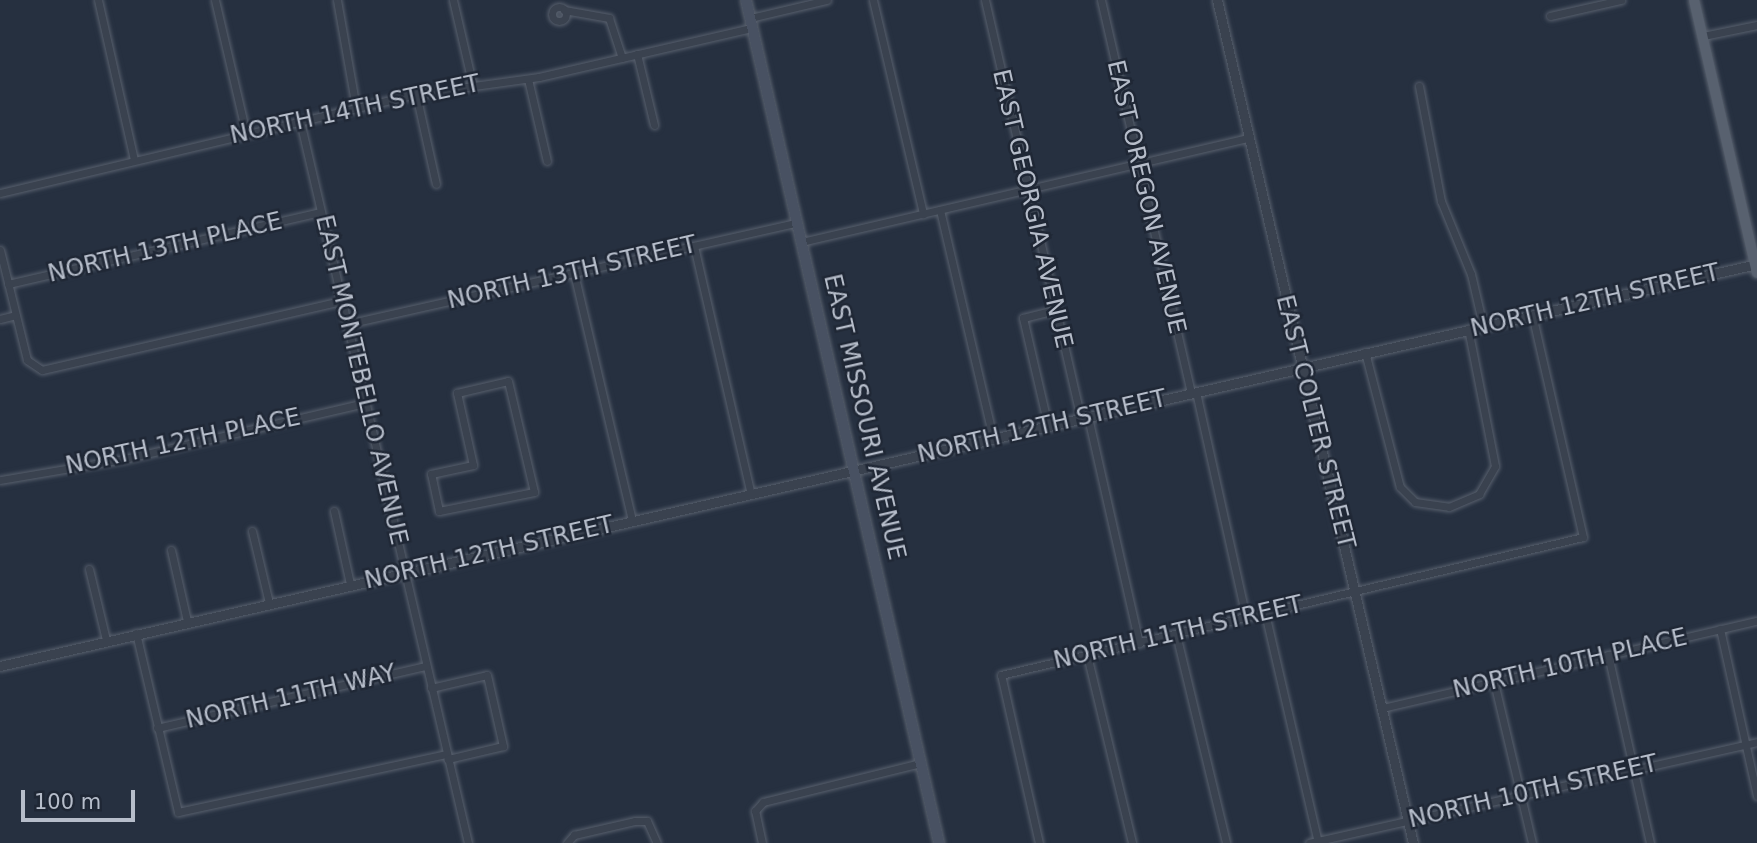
<!DOCTYPE html>
<html>
<head>
<meta charset="utf-8">
<style>
	body { margin:0 }
	#map { position:relative; width:1757px; height:843px; overflow:hidden; background:#263040; font-family:"DejaVu Sans",sans-serif }
	div>[style] { position:absolute }
	[style*='--x'] { left:calc(var(--x)*1px); top:calc(var(--y)*1px); width:calc(var(--w)*1px); rotate:calc(var(--a)*1deg) }
	.roads { filter:drop-shadow(0 0 2px #58606d) drop-shadow(0 0 2px #58606d) }
	.minor>* { height:7px; margin:-3.5px; padding:0 3.5px; transform-origin:3.5px; border-radius:3.5px; background:#3a424f }
	.minor>.ring { margin:-3.5px; padding:0; box-sizing:content-box; background:none; border:7px solid #3a424f; border-radius:50% }
	.tertiary>* { height:9px; margin:-4.5px; padding:0 4.5px; transform-origin:4.5px; border-radius:4.5px; background:#3a424f }
	.secondary>* { height:10px; margin:-5px; padding:0 5px; transform-origin:5px; border-radius:5px; background:#485162 }
	.primary>* { height:10px; margin:-5px; padding:0 5px; transform-origin:5px; border-radius:5px; background:#58616f }
	span { translate:-50% -50%; white-space:nowrap; text-align:center; line-height:1.15; -webkit-text-stroke:5px #1f2735; paint-order:stroke }
	.street-label { font-size:24px; color:#b6bdca }
	.scale { position:absolute; left:21px; top:790px; width:114px; height:32px; box-sizing:border-box; border:4px solid #b6bdca; border-top:0; padding-left:9px; font-size:21px; line-height:24px; white-space:nowrap; color:#b6bdca; -webkit-text-stroke:5px #1f2735; paint-order:stroke }
</style>
</head>
<body>
<div id="map">
	<div class="roads">
		<div class="minor">
			<div style="--x:98;--y:0;--w:164;--a:77.3"></div>
			<div style="--x:215;--y:0;--w:137;--a:76.9"></div>
			<div style="--x:337;--y:0;--w:110;--a:80"></div>
			<div style="--x:453;--y:0;--w:84;--a:77"></div>
			<div style="--x:873;--y:0;--w:220;--a:76.8"></div>
			<div style="--x:985;--y:0;--w:430;--a:77.1"></div>
			<div style="--x:1101;--y:0;--w:403;--a:77.1"></div>
			<div class="ring" style="left:552px;top:7px;width:7px;height:7px"></div>
			<div style="--x:564;--y:10;--w:46;--a:10.1"></div>
			<div style="--x:609;--y:18;--w:42;--a:72"></div>
			<div style="--x:1550;--y:16;--w:73;--a:-12.7"></div>
			<div style="--x:750;--y:18;--w:79;--a:-13.2"></div>
			<div style="--x:1703;--y:36;--w:55;--a:-11.5"></div>
			<div style="--x:637;--y:54;--w:73;--a:76.5"></div>
			<div style="--x:528;--y:79;--w:84;--a:77"></div>
			<div style="--x:1419;--y:86;--w:117;--a:79.2"></div>
			<div style="--x:1441;--y:201;--w:79;--a:67.7"></div>
			<div style="--x:1471;--y:274;--w:53;--a:77"></div>
			<div style="--x:416;--y:94;--w:92;--a:77.5"></div>
			<div style="--x:300;--y:121;--w:741;--a:76.9"></div>
			<div style="--x:0;--y:193;--w:428;--a:-13.4"></div>
			<div style="--x:416;--y:94;--w:124;--a:-7.9"></div>
			<div style="--x:539;--y:77;--w:219;--a:-13"></div>
			<div style="--x:940;--y:210;--w:234;--a:76.9"></div>
			<div style="--x:801;--y:242;--w:459;--a:-13.1"></div>
			<div style="--x:694;--y:246;--w:254;--a:77.1"></div>
			<div style="--x:0;--y:250;--w:113;--a:76.2"></div>
			<div style="--x:27;--y:360;--w:18;--a:34"></div>
			<div style="--x:42;--y:370;--w:308;--a:-13"></div>
			<div style="--x:574;--y:273;--w:255;--a:76.8"></div>
			<div style="--x:8;--y:284;--w:321;--a:-13"></div>
			<div style="--x:0;--y:319;--w:16;--a:-14"></div>
			<div style="--x:347;--y:324;--w:461;--a:-12.7"></div>
			<div style="--x:1365;--y:352;--w:139;--a:75.5"></div>
			<div style="--x:1400;--y:487;--w:21;--a:45"></div>
			<div style="--x:1415;--y:502;--w:34;--a:8"></div>
			<div style="--x:1449;--y:507;--w:33;--a:-23"></div>
			<div style="--x:1479;--y:494;--w:32;--a:-60"></div>
			<div style="--x:1495;--y:466;--w:140;--a:-101.1"></div>
			<div style="--x:508;--y:381;--w:114;--a:76.8"></div>
			<div style="--x:534;--y:492;--w:97;--a:168.7"></div>
			<div style="--x:439;--y:511;--w:38;--a:-102"></div>
			<div style="--x:431;--y:474;--w:43;--a:-12.1"></div>
			<div style="--x:473;--y:465;--w:74;--a:-102.5"></div>
			<div style="--x:457;--y:393;--w:52;--a:-13.2"></div>
			<div style="--x:1196;--y:392;--w:230;--a:77.5"></div>
			<div style="--x:1088;--y:417;--w:232;--a:77.3"></div>
			<div style="--x:1048;--y:426;--w:111;--a:-103"></div>
			<div style="--x:1023;--y:318;--w:33;--a:-14"></div>
			<div style="--x:0;--y:480;--w:126;--a:-9.6"></div>
			<div style="--x:124;--y:459;--w:247;--a:-13.1"></div>
			<div style="--x:334;--y:511;--w:75;--a:77.6"></div>
			<div style="--x:252;--y:531;--w:74;--a:76.7"></div>
			<div style="--x:171;--y:550;--w:73;--a:77.3"></div>
			<div style="--x:89;--y:569;--w:73;--a:76.5"></div>
			<div style="--x:1265;--y:613;--w:236;--a:77"></div>
			<div style="--x:1720;--y:629;--w:171;--a:77.5"></div>
			<div style="--x:136;--y:633;--w:184;--a:76.8"></div>
			<div style="--x:178;--y:812;--w:275;--a:-12.2"></div>
			<div style="--x:1176;--y:634;--w:215;--a:76.5"></div>
			<div style="--x:1087;--y:655;--w:193;--a:76.5"></div>
			<div style="--x:1608;--y:655;--w:193;--a:77.4"></div>
			<div style="--x:1494;--y:682;--w:165;--a:76.7"></div>
			<div style="--x:431;--y:688;--w:57;--a:-13.1"></div>
			<div style="--x:487;--y:675;--w:73;--a:77.3"></div>
			<div style="--x:503;--y:746;--w:57;--a:166.7"></div>
			<div style="--x:1382;--y:708;--w:385;--a:-13.1"></div>
			<div style="--x:157;--y:728;--w:276;--a:-13"></div>
			<div style="--x:567;--y:843;--w:11;--a:-49"></div>
			<div style="--x:574;--y:835;--w:63;--a:-12.9"></div>
			<div style="--x:635;--y:821;--w:12;--a:0"></div>
			<div style="--x:647;--y:821;--w:24;--a:66"></div>
			<div style="--x:762;--y:843;--w:33;--a:-102"></div>
			<div style="--x:755;--y:811;--w:12;--a:-48"></div>
			<div style="--x:763;--y:802;--w:163;--a:-13.9"></div>
			<div style="--x:1039;--y:843;--w:172;--a:-102.7"></div>
			<div style="--x:1001;--y:675;--w:598;--a:-13.34"></div>
			<div style="--x:1583;--y:537;--w:228;--a:-102.9"></div>
			<div style="--x:1309;--y:843;--w:459;--a:-12.7"></div>
		</div>
		<div class="tertiary">
			<div style="--x:1217;--y:0;--w:865;--a:76.91"></div>
			<div style="--x:0;--y:666;--w:1802;--a:-12.89"></div>
		</div>
		<div class="secondary">
			<div style="--x:746;--y:0;--w:865;--a:77.1"></div>
		</div>
		<div class="primary">
			<div style="--x:1694;--y:0;--w:280;--a:77"></div>
		</div>
	</div>
	<div class="street-label">
		<span style="left:355px;top:110px;rotate:-12deg">NORTH 14TH STREET</span>
		<span style="left:1146px;top:197px;rotate:77deg">EAST OREGON AVENUE</span>
		<span style="left:1032px;top:209px;rotate:77deg">EAST GEORGIA AVENUE</span>
		<span style="left:165px;top:248px;rotate:-13deg">NORTH 13TH PLACE</span>
		<span style="left:572px;top:273px;rotate:-13deg">NORTH 13TH STREET</span>
		<span style="left:1595px;top:301px;rotate:-13deg">NORTH 12TH STREET</span>
		<span style="left:361px;top:380px;rotate:77deg">EAST MONTEBELLO AVENUE</span>
		<span style="left:864px;top:417px;rotate:77deg">EAST MISSOURI AVENUE</span>
		<span style="left:1315px;top:422px;rotate:76deg">EAST COLTER STREET</span>
		<span style="left:1042px;top:427px;rotate:-13deg">NORTH 12TH STREET</span>
		<span style="left:183px;top:442px;rotate:-12deg">NORTH 12TH PLACE</span>
		<span style="left:489px;top:553px;rotate:-13deg">NORTH 12TH STREET</span>
		<span style="left:1178px;top:633px;rotate:-13deg">NORTH 11TH STREET</span>
		<span style="left:1570px;top:664px;rotate:-13deg">NORTH 10TH PLACE</span>
		<span style="left:291px;top:697px;rotate:-13deg">NORTH 11TH WAY</span>
		<span style="left:1533px;top:792px;rotate:-13deg">NORTH 10TH STREET</span>
	</div>
	<div class="scale">100 m</div>
</div>
</body>
</html>
